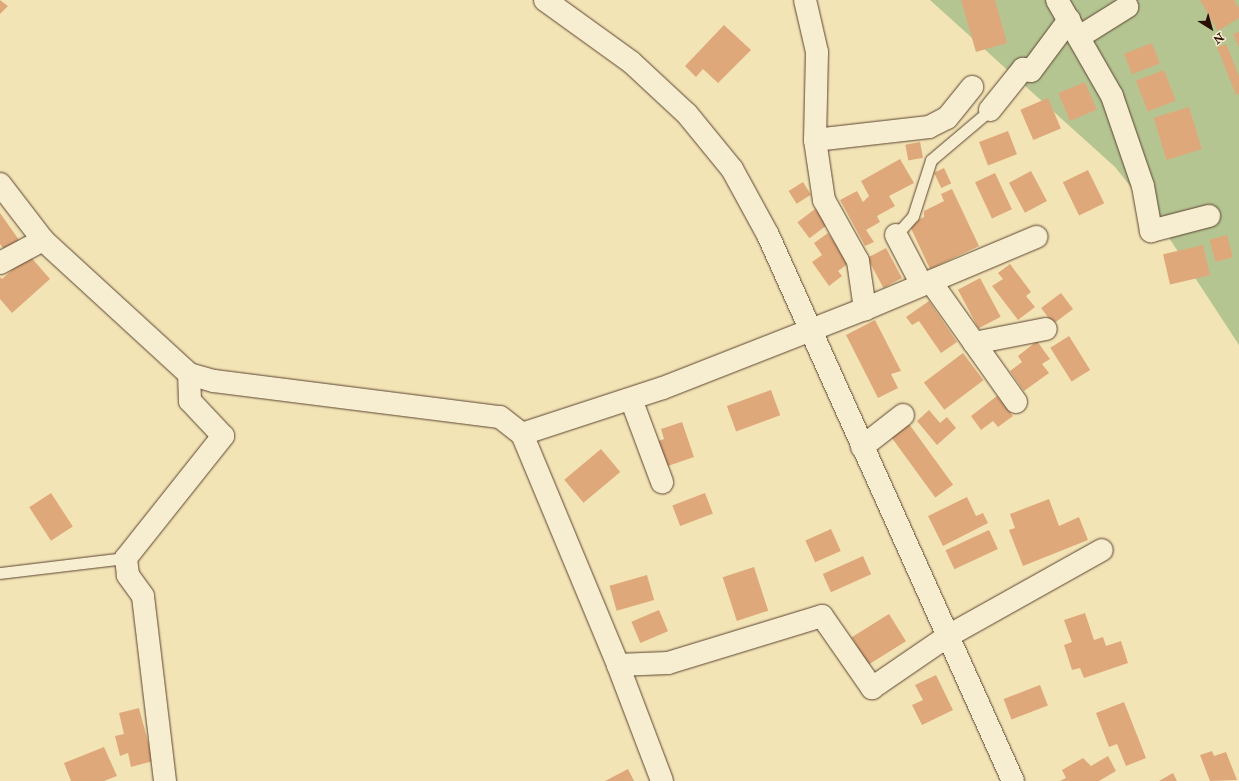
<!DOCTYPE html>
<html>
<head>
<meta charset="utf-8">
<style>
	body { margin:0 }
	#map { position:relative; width:1239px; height:781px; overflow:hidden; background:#f3e4b6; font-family:"IM FELL Double Pica",serif }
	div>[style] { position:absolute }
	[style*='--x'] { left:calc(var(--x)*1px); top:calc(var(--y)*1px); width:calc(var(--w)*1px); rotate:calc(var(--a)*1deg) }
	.green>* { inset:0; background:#b5c592 }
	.building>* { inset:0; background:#dfa87b; transform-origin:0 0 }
	.roads { filter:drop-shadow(0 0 1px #5c4430) drop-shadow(0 0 1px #5c4430) }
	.lane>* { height:11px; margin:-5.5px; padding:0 5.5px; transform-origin:5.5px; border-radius:5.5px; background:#f7edd0 }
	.street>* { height:22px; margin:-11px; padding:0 11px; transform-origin:11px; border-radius:11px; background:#f7edd0 }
	.secondary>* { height:22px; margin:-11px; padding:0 11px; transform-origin:11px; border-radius:11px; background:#f7edd0 }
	span { translate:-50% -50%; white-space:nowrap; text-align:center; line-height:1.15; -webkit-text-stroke:4px #f7edd0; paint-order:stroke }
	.north { position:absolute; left:1191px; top:8px; width:40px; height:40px; -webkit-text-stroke:3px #f7edd0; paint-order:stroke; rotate:143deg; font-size:11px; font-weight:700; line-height:16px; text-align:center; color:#290f03 }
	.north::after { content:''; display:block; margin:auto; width:14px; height:18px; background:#290f03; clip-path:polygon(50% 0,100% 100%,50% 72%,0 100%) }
</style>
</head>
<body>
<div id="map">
	<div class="green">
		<div style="clip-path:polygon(930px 0,1239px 0,1239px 345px,1158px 221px,1115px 167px)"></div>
	</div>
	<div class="building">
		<div style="clip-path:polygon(0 0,8px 6px,0 14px)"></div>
		<div style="clip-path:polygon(961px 0,995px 0,1007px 43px,976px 52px)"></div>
		<div style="clip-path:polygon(1200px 0,1234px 0,1239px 8px,1239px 18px,1218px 31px)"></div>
		<div style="clip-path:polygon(724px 25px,751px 50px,718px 83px,703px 69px,696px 77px,685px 66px)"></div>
		<div style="clip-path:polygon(1239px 32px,1239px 47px,1233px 34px)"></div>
		<div style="left:1152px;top:43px;width:22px;height:30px;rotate:69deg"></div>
		<div style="clip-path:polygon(1226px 44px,1239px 76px,1239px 94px,1236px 95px,1217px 47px)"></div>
		<div style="left:1164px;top:70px;width:33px;height:30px;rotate:69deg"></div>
		<div style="left:1085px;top:82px;width:30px;height:29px;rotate:67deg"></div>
		<div style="left:1048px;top:98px;width:33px;height:30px;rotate:67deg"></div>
		<div style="left:1189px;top:107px;width:44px;height:37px;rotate:73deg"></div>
		<div style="left:1008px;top:131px;width:25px;height:31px;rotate:69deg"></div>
		<div style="left:920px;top:142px;width:16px;height:15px;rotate:79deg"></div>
		<div style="clip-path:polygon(900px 159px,914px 183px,889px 196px,895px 206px,877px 216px,880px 222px,866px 230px,874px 242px,865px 246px,840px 200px,857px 191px,863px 202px,869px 196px,861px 181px)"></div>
		<div style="left:944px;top:168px;width:17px;height:11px;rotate:65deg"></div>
		<div style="left:1088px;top:170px;width:37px;height:28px;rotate:64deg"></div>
		<div style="left:1031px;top:171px;width:34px;height:25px;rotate:62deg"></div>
		<div style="left:995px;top:173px;width:40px;height:22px;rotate:65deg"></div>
		<div style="left:803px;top:182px;width:15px;height:17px;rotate:58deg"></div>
		<div style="clip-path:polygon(952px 189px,979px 246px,930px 269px,909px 224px,924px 217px,924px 211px,944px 201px,941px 194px)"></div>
		<div style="left:815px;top:209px;width:20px;height:22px;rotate:53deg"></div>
		<div style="clip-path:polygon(0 213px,19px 240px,6px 252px,0 244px)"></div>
		<div style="clip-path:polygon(828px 233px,849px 263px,838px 271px,842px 276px,829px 286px,812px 262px,822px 255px,814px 243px)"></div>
		<div style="left:1227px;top:235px;width:23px;height:18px;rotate:75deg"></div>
		<div style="left:1203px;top:245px;width:31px;height:41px;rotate:77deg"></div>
		<div style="left:886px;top:248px;width:34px;height:21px;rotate:62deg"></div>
		<div style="clip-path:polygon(29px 255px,50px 279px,12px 313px,0 299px,0 277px,2px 279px)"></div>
		<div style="clip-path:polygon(1010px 264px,1031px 292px,1026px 296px,1035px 307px,1018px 320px,992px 286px,1003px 279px,998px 273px)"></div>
		<div style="left:980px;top:278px;width:44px;height:25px;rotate:62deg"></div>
		<div style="left:1061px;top:293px;width:20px;height:25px;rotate:53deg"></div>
		<div style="clip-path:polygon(929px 301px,957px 342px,941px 353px,919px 321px,912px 325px,906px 317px)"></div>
		<div style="clip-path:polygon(875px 320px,901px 371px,891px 374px,898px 388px,878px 398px,846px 335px)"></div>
		<div style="left:1069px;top:336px;width:40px;height:22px;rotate:58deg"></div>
		<div style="clip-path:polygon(1037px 341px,1050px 359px,1042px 364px,1049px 373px,1024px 391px,1010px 371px,1022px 362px,1018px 356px)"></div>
		<div style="left:963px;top:353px;width:34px;height:49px;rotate:53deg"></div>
		<div style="left:771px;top:390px;width:27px;height:47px;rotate:70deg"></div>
		<div style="clip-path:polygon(997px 396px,1013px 416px,998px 427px,993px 421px,981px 430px,971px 416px)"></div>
		<div style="clip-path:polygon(929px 410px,940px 423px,947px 417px,956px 428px,937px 445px,917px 421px)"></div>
		<div style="clip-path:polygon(682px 422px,694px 457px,665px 467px,656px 442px,664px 439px,661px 429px)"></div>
		<div style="left:909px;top:424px;width:75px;height:22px;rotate:54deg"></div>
		<div style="left:601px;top:449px;width:30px;height:48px;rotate:50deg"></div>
		<div style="left:51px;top:493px;width:40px;height:26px;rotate:57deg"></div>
		<div style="left:705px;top:493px;width:22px;height:35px;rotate:69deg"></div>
		<div style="clip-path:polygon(967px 497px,976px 516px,983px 513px,988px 523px,943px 546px,928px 516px)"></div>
		<div style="clip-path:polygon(1049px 499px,1059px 526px,1079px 517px,1088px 540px,1023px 566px,1009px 530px,1015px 528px,1010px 514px)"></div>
		<div style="left:831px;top:529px;width:24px;height:28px;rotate:66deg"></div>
		<div style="left:989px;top:530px;width:21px;height:48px;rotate:65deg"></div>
		<div style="left:863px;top:556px;width:20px;height:44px;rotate:66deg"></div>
		<div style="left:754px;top:567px;width:46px;height:33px;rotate:72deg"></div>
		<div style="left:647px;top:575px;width:26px;height:39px;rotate:74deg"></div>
		<div style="left:659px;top:610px;width:23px;height:30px;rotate:67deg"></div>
		<div style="clip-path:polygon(1085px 613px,1094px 640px,1103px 637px,1106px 646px,1121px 641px,1128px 663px,1084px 678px,1080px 668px,1072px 670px,1064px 645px,1072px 642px,1064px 620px)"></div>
		<div style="left:889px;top:614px;width:32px;height:44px;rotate:58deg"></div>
		<div style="clip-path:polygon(936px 675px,953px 710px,922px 725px,912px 705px,923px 700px,915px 685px)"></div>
		<div style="left:1040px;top:685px;width:22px;height:39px;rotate:69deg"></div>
		<div style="clip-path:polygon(1124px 702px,1146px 758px,1126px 766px,1117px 744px,1109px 747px,1096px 713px)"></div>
		<div style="clip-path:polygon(139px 708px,153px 761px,131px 767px,128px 753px,120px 756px,115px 736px,124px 734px,119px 713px)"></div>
		<div style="clip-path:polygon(104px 747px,117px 776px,104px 781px,71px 781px,64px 763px)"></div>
		<div style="clip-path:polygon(1212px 751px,1214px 756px,1226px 752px,1237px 780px,1210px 781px,1200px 755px)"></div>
		<div style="clip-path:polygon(1108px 756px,1116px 771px,1099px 781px,1060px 781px,1066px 778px,1062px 770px,1083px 758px,1091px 766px)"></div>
		<div style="clip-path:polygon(628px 769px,634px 781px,605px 781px)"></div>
		<div style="clip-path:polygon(1173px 773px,1177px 781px,1159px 781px)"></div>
	</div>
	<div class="roads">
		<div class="lane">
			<div style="--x:896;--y:235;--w:25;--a:-48"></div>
			<div style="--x:913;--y:216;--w:59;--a:-72.2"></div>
			<div style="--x:931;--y:160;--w:77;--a:-40.3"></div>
			<div style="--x:0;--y:573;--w:127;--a:-6.8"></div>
		</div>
		<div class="street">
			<div style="--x:805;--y:0;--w:53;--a:77"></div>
			<div style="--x:817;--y:52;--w:88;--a:91.3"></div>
			<div style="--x:815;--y:140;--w:61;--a:81.5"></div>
			<div style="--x:824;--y:200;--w:70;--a:60.9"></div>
			<div style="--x:858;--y:261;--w:49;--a:81.7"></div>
			<div style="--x:1057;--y:0;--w:111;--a:60.2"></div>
			<div style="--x:1112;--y:96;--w:95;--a:71"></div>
			<div style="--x:1143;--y:186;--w:46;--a:79.9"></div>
			<div style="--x:1151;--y:231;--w:60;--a:-14.5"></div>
			<div style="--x:1079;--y:37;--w:57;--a:-32"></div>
			<div style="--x:990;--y:110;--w:53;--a:-51.2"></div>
			<div style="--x:1023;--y:69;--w:8;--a:14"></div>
			<div style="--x:1031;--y:71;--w:64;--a:-53.3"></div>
			<div style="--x:815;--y:140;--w:115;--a:-6.5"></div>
			<div style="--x:929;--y:127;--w:20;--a:-27"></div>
			<div style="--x:947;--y:118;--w:40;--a:-51"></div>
			<div style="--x:0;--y:184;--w:71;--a:52.5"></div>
			<div style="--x:43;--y:240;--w:198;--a:42.5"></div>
			<div style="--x:189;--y:374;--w:26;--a:16"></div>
			<div style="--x:214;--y:381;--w:288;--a:7.2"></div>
			<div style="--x:500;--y:417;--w:28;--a:38"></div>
			<div style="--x:522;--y:434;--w:250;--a:67.4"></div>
			<div style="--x:618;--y:665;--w:124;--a:69.2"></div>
			<div style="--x:896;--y:235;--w:56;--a:62.5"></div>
			<div style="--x:0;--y:263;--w:49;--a:-28.1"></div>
			<div style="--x:931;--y:282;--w:147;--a:54.7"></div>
			<div style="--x:974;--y:343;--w:73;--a:-11"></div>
			<div style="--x:631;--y:399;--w:89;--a:69.5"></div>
			<div style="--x:522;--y:434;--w:148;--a:-18.1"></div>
			<div style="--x:663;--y:388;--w:217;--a:-21.4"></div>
			<div style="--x:865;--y:309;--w:186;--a:-22.8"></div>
			<div style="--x:862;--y:447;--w:52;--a:-38"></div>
			<div style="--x:618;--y:665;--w:50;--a:-2.3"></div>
			<div style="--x:668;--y:663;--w:161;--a:-17"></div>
			<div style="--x:822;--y:616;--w:88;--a:55.2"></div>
			<div style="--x:872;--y:688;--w:92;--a:-34.4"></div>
			<div style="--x:948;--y:636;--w:176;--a:-29.2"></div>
			<div style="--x:165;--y:781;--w:186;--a:-96.8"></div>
			<div style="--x:143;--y:596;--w:26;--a:-126"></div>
			<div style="--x:128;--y:575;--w:17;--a:-97"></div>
			<div style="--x:126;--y:558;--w:156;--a:-51.5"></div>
			<div style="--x:223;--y:436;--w:48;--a:-133.3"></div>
			<div style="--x:190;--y:401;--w:27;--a:-92"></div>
		</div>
		<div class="secondary">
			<div style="--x:545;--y:0;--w:106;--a:35.8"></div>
			<div style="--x:631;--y:62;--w:76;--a:42.9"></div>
			<div style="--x:687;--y:114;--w:71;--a:50.7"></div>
			<div style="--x:732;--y:169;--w:75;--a:61.4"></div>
			<div style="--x:768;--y:235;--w:598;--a:65.83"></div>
		</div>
	</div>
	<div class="north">N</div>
</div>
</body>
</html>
